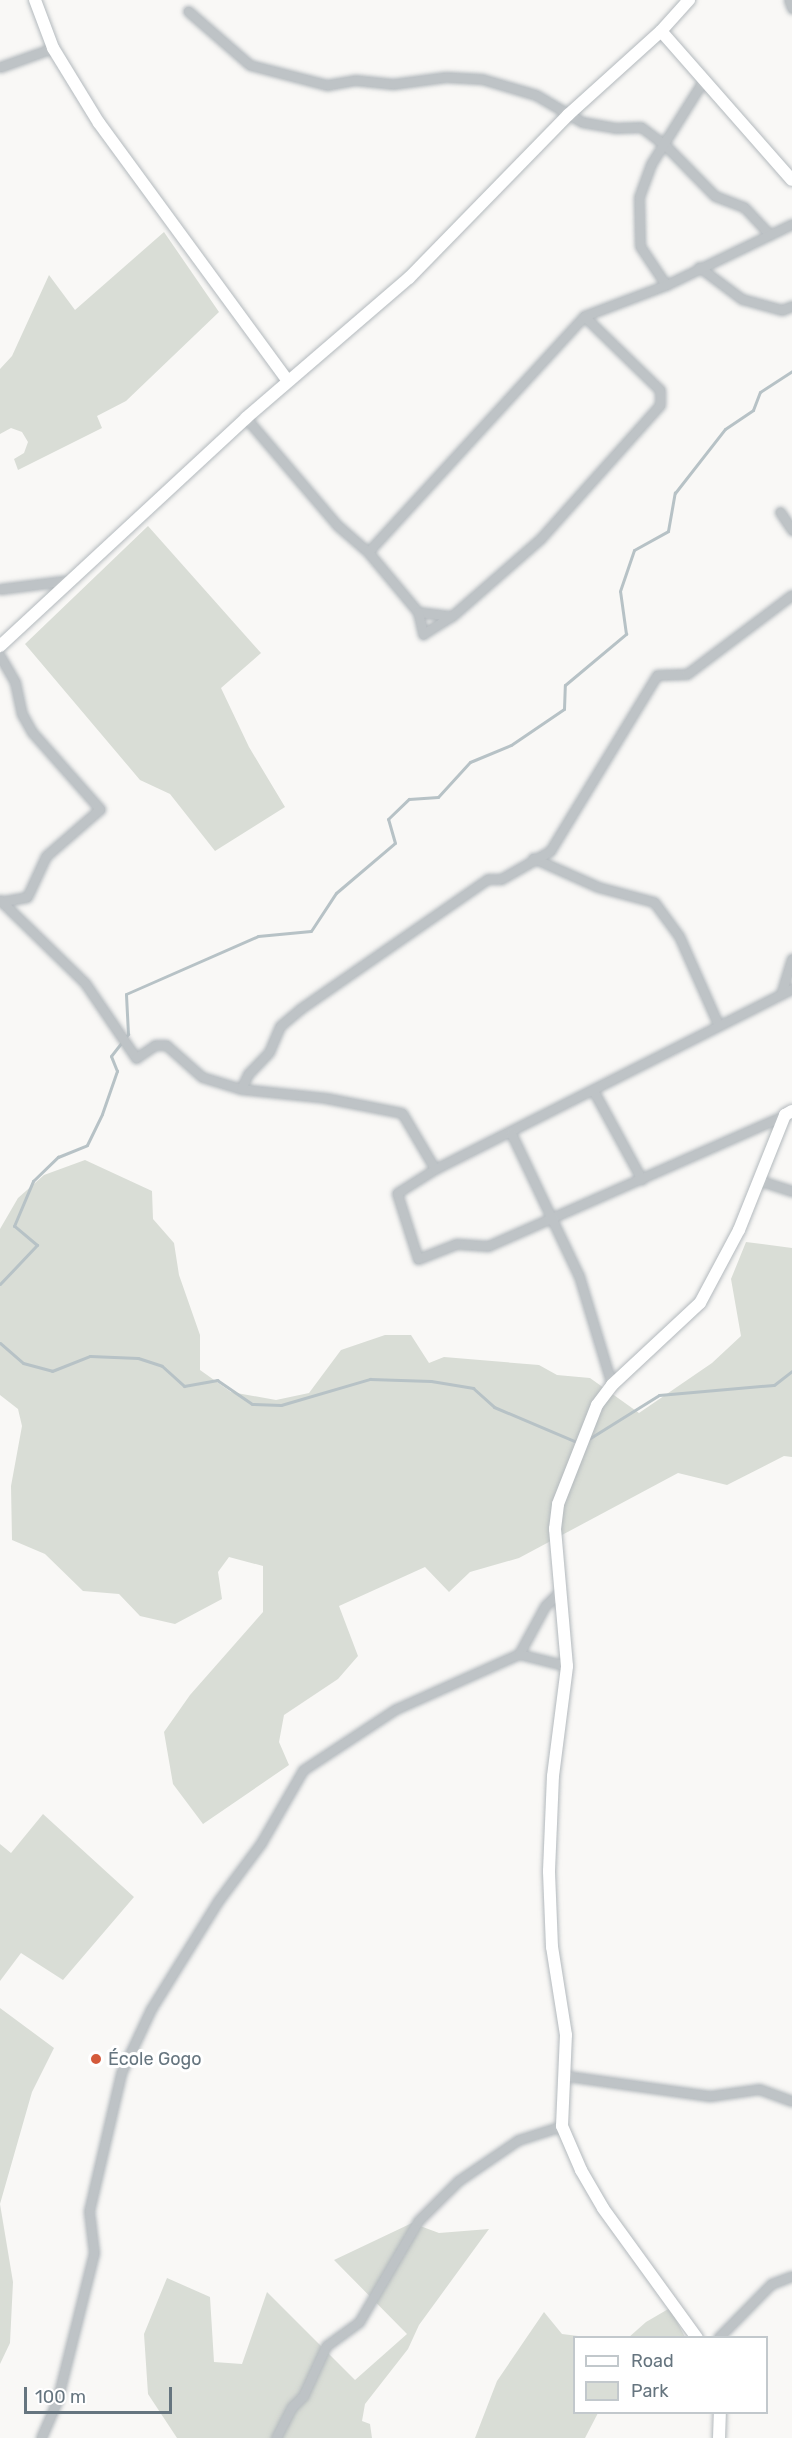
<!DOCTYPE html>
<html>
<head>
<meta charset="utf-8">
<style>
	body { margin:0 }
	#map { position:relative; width:792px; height:2438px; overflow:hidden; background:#f9f8f6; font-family:Rubik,sans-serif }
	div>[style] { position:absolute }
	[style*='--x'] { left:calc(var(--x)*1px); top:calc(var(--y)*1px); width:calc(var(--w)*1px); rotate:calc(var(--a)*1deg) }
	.green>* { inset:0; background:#d9ddd6 }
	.stream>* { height:3px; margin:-1.5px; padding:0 1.5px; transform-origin:1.5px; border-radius:1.5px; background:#b7c2c6 }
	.roads { filter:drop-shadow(0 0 2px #b3b9bd) drop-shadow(0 0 2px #b3b9bd) }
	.street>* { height:9px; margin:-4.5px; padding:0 4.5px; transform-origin:4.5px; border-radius:4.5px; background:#bec3c6 }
	.secondary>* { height:12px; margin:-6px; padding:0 6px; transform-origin:6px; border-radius:6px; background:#fff }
	.dots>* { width:16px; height:16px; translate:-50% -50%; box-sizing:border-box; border:3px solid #fff; border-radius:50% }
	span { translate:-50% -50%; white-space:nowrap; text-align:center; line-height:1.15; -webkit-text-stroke:6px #fff; paint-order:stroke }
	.poi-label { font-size:18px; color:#66757f }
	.left { translate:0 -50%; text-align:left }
	.legend { position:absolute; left:573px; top:2336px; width:195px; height:78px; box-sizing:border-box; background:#fff; border:2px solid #c2c8cc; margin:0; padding:8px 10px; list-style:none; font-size:18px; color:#66757f }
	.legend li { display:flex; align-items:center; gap:12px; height:30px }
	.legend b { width:30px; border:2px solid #c2c8cc }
	.scale { position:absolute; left:24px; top:2387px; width:148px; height:27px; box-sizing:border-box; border:3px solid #66757f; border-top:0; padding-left:8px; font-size:18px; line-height:21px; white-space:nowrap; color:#66757f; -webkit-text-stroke:4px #fff; paint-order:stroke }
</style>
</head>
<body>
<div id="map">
	<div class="green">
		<div style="clip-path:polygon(164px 232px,219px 312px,126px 401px,97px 416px,102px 428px,18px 470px,14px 459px,24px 453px,28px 442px,22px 432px,11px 428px,0 434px,0 369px,12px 356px,49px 275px,75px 310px)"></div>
		<div style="clip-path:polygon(148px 526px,261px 653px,221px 688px,249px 747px,285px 807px,215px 851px,170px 794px,140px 780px,25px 644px)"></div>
		<div style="clip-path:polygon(85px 1160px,152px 1191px,153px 1219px,174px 1243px,179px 1275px,200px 1335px,200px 1370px,231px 1392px,276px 1400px,309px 1393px,341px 1350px,385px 1335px,411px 1335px,429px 1363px,444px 1357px,539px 1365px,557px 1375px,590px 1378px,639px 1413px,712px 1363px,741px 1336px,731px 1279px,746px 1242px,792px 1248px,792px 1457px,784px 1456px,727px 1485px,678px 1473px,519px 1558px,470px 1572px,449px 1592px,425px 1567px,339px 1606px,358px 1656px,338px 1679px,284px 1715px,279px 1742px,289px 1765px,203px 1824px,173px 1784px,164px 1732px,190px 1695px,263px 1612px,263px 1566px,229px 1557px,218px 1572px,222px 1599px,175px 1624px,140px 1616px,119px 1594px,83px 1591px,45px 1554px,12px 1540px,11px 1486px,22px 1426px,18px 1409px,0 1395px,0 1229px,18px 1198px,44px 1175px)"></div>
		<div style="clip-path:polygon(43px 1814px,134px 1897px,63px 1980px,21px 1953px,0 1981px,0 1844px,11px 1853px)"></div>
		<div style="clip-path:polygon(0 2008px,54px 2048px,32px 2092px,0 2204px,13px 2282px,10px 2343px,0 2364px)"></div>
		<div style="clip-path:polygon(412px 2223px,439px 2233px,489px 2229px,419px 2325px,408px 2349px,365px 2404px,362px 2421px,370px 2424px,372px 2438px,177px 2438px,148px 2394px,144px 2334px,167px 2278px,210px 2297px,214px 2362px,242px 2364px,267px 2292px,355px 2380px,407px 2334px,334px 2260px)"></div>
		<div style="clip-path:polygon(670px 2308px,685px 2337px,628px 2338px,646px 2322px)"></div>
		<div style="clip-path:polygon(544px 2312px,562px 2334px,586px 2337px,574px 2338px,574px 2412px,598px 2413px,585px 2438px,475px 2438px,497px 2381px)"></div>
	</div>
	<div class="stream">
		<div style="--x:0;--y:1284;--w:54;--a:-46.5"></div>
		<div style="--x:37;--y:1245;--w:30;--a:-140"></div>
		<div style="--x:14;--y:1226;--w:49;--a:-67.1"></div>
		<div style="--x:33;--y:1181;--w:35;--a:-44"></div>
		<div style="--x:58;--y:1157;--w:31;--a:-22"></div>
		<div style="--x:87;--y:1145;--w:34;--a:-64"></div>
		<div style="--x:102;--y:1114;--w:46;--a:-70.8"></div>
		<div style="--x:117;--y:1071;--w:16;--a:-112"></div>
		<div style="--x:111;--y:1056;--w:28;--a:-52"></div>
		<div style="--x:128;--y:1034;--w:40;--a:-92.9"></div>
		<div style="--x:126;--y:994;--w:144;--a:-23.7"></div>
		<div style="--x:258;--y:936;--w:53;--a:-5.4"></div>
		<div style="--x:311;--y:931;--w:45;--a:-56.7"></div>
		<div style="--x:336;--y:893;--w:77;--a:-40.3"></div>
		<div style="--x:395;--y:843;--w:25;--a:-106"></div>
		<div style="--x:388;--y:819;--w:29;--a:-44"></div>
		<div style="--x:409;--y:799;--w:29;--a:-4"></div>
		<div style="--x:438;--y:797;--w:47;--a:-47.6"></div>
		<div style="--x:470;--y:762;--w:44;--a:-22.5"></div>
		<div style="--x:511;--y:745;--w:64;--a:-34.2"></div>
		<div style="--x:564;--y:709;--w:24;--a:-88"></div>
		<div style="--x:565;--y:685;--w:80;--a:-39.9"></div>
		<div style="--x:626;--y:634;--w:43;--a:-97.9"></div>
		<div style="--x:620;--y:591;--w:43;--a:-71.1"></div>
		<div style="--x:634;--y:550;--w:39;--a:-29"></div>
		<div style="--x:668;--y:531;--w:39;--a:-80"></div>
		<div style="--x:675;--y:493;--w:81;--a:-52"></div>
		<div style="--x:725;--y:429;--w:34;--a:-34"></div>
		<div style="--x:753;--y:410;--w:19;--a:-69"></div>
		<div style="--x:760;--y:392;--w:38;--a:-33"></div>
		<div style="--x:0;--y:1343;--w:30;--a:41"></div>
		<div style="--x:23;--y:1363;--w:30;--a:15"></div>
		<div style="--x:52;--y:1371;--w:41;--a:-21.5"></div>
		<div style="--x:90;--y:1356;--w:48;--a:2.4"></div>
		<div style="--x:138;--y:1358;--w:25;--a:18"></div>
		<div style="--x:162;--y:1366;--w:30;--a:42"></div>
		<div style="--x:184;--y:1386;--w:34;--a:-10"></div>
		<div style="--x:217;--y:1380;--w:42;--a:34.4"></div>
		<div style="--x:252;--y:1404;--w:29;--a:2"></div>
		<div style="--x:281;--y:1405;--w:93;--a:-16.3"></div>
		<div style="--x:370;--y:1379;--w:61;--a:1.9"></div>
		<div style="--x:431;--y:1381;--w:43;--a:9.5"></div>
		<div style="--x:473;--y:1388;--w:28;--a:42"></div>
		<div style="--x:494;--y:1407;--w:92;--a:23"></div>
		<div style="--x:587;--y:1440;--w:85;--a:-32"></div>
		<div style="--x:659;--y:1395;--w:115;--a:-5"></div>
		<div style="--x:774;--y:1385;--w:23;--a:-38"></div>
	</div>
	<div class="roads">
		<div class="street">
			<div style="--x:789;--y:0;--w:9;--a:69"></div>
			<div style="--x:188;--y:11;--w:82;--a:41.1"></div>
			<div style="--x:250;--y:65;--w:80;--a:14.6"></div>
			<div style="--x:327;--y:85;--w:28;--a:-10"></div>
			<div style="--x:355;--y:80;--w:38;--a:6"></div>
			<div style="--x:393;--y:84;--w:53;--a:-7.5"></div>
			<div style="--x:446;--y:77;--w:36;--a:3"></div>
			<div style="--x:482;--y:79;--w:56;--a:16.5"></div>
			<div style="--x:536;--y:95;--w:53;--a:30.4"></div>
			<div style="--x:582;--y:122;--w:34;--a:10"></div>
			<div style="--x:615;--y:128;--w:26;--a:-2"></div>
			<div style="--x:641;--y:127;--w:30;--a:37"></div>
			<div style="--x:665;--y:145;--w:71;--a:45.6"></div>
			<div style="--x:715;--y:196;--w:31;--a:21"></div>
			<div style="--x:744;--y:207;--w:38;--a:47"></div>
			<div style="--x:0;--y:67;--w:56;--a:-19.7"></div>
			<div style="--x:699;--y:267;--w:54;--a:36.7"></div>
			<div style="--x:742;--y:299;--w:41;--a:15.4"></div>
			<div style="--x:782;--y:310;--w:11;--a:-22"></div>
			<div style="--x:666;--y:285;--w:47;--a:-123.7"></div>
			<div style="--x:640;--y:246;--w:49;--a:-91.2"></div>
			<div style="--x:639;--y:197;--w:35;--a:-70"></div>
			<div style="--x:651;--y:164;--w:98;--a:-57.9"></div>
			<div style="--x:246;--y:418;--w:140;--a:49.6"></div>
			<div style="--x:337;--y:525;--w:41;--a:41.1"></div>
			<div style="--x:368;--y:552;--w:320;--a:-47.5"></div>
			<div style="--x:584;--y:316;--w:88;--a:-20.7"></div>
			<div style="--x:666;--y:285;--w:140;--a:-25.8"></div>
			<div style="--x:780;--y:512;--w:22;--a:56"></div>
			<div style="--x:368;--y:552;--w:78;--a:50.2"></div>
			<div style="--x:418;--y:612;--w:34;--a:7"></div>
			<div style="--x:452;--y:616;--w:118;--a:-41.2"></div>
			<div style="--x:541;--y:538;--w:178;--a:-48.2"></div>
			<div style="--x:660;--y:405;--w:15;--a:-90"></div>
			<div style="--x:660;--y:390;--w:106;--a:-135.8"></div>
			<div style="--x:0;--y:589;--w:71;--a:-7.3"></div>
			<div style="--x:418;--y:612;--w:23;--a:77"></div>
			<div style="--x:423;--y:634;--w:34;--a:-32"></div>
			<div style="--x:0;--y:656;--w:30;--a:60"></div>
			<div style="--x:15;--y:682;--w:33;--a:78"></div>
			<div style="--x:22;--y:714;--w:21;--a:61"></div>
			<div style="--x:32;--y:732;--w:103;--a:48.6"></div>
			<div style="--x:100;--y:809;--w:72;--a:139"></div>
			<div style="--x:46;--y:856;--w:45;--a:114.9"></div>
			<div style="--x:27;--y:897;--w:27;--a:170"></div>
			<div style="--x:533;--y:858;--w:71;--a:24"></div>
			<div style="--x:598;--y:887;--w:58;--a:15"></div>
			<div style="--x:654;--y:902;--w:42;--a:53.7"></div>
			<div style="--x:679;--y:936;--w:96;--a:66.1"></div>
			<div style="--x:0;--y:900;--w:119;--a:44.3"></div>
			<div style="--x:85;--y:983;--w:91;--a:55.8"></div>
			<div style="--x:136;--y:1058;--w:23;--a:-34"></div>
			<div style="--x:155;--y:1045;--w:11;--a:0"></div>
			<div style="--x:166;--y:1045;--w:48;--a:41.6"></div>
			<div style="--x:202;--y:1077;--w:41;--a:17.1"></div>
			<div style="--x:241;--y:1089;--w:85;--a:6"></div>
			<div style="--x:326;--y:1098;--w:77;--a:11.2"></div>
			<div style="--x:402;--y:1113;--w:65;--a:59.5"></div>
			<div style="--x:781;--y:994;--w:37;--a:-73"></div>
			<div style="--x:241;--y:1089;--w:17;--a:-65"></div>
			<div style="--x:248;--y:1074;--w:30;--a:-46"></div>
			<div style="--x:269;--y:1052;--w:28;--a:-67"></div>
			<div style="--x:280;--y:1026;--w:26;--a:-40"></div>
			<div style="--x:300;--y:1009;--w:229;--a:-34.7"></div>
			<div style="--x:488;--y:879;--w:13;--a:0"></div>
			<div style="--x:501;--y:879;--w:56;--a:-29.7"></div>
			<div style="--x:550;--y:851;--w:206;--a:-58.7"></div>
			<div style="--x:657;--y:675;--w:30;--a:-2"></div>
			<div style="--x:687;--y:674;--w:131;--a:-37"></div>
			<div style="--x:593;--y:1090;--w:102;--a:61.4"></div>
			<div style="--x:785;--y:1115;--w:325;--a:156.2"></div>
			<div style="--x:488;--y:1246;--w:32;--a:-176"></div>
			<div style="--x:456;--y:1244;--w:41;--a:158.5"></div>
			<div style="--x:418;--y:1259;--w:69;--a:-107.7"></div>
			<div style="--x:397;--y:1193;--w:45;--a:-32.3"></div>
			<div style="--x:435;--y:1169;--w:400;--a:-26.8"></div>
			<div style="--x:511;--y:1133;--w:158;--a:64.6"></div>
			<div style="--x:579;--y:1276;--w:114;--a:73.2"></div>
			<div style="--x:758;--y:1180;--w:36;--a:18"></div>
			<div style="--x:519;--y:1654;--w:55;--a:-61.6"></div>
			<div style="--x:545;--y:1606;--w:23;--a:-45"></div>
			<div style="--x:567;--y:2076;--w:144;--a:8"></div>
			<div style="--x:710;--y:2096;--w:49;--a:-8.1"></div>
			<div style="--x:759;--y:2089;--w:35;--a:20"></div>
			<div style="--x:718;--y:2338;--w:76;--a:-45.5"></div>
			<div style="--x:771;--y:2284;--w:22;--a:-21"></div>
			<div style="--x:41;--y:2438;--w:40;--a:-66.6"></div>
			<div style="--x:57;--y:2401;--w:153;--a:-76"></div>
			<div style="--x:94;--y:2253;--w:42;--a:-96.8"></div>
			<div style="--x:89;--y:2211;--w:142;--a:-76.9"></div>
			<div style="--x:121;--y:2073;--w:71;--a:-64.9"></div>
			<div style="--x:151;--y:2009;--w:127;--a:-58.2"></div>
			<div style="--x:218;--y:1901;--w:72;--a:-53.4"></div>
			<div style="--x:261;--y:1843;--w:84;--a:-60.1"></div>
			<div style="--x:303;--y:1770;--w:111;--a:-33.3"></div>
			<div style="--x:396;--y:1709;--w:135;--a:-24.1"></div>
			<div style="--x:519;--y:1654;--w:49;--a:14"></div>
			<div style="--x:276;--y:2438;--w:35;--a:-63"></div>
			<div style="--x:292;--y:2407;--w:16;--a:-45"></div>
			<div style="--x:303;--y:2396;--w:55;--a:-65.3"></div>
			<div style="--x:326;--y:2346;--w:41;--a:-36"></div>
			<div style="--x:359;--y:2322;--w:117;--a:-59.7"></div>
			<div style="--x:418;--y:2221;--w:57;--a:-45"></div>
			<div style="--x:458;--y:2181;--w:73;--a:-34.3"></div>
			<div style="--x:518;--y:2140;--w:46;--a:-17.7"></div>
		</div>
		<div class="secondary">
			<div style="--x:35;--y:0;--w:51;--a:69.4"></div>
			<div style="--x:53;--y:48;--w:88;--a:58.5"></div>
			<div style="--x:99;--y:123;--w:320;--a:53.8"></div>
			<div style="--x:661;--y:31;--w:198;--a:48.7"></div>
			<div style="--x:0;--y:646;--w:335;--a:-42.8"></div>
			<div style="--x:246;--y:418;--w:215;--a:-40.7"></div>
			<div style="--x:409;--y:278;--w:228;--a:-45.7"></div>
			<div style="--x:568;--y:115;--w:125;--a:-42.1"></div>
			<div style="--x:661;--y:31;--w:42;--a:-47.9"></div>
			<div style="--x:697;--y:2338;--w:160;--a:-125.9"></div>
			<div style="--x:603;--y:2208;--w:44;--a:-120.1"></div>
			<div style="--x:581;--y:2170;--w:48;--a:-113.4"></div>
			<div style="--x:562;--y:2126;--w:91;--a:-87.5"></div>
			<div style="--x:566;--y:2035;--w:89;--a:-99"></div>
			<div style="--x:552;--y:1947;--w:76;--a:-92.3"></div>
			<div style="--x:549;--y:1871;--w:95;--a:-87.6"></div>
			<div style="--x:553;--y:1776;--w:111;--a:-82.7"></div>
			<div style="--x:567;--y:1666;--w:138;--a:-95"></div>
			<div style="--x:555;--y:1529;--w:25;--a:-83"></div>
			<div style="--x:558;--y:1504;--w:106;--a:-68.5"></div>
			<div style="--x:597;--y:1405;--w:25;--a:-53"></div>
			<div style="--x:612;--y:1385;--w:120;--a:-43"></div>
			<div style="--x:700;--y:1303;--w:83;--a:-61.9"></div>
			<div style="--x:739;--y:1230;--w:124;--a:-68.2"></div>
			<div style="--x:785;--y:1115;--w:8;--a:-30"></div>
			<div style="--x:719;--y:2438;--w:26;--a:-88"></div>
		</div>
	</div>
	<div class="dots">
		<div style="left:96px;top:2059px;background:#d45a3b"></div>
	</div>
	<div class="poi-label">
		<span class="left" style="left:108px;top:2059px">École Gogo</span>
	</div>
	<ul class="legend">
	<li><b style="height:8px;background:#fff"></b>Road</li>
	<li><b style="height:16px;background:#d9ddd6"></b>Park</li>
	</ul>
	<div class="scale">100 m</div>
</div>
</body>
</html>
